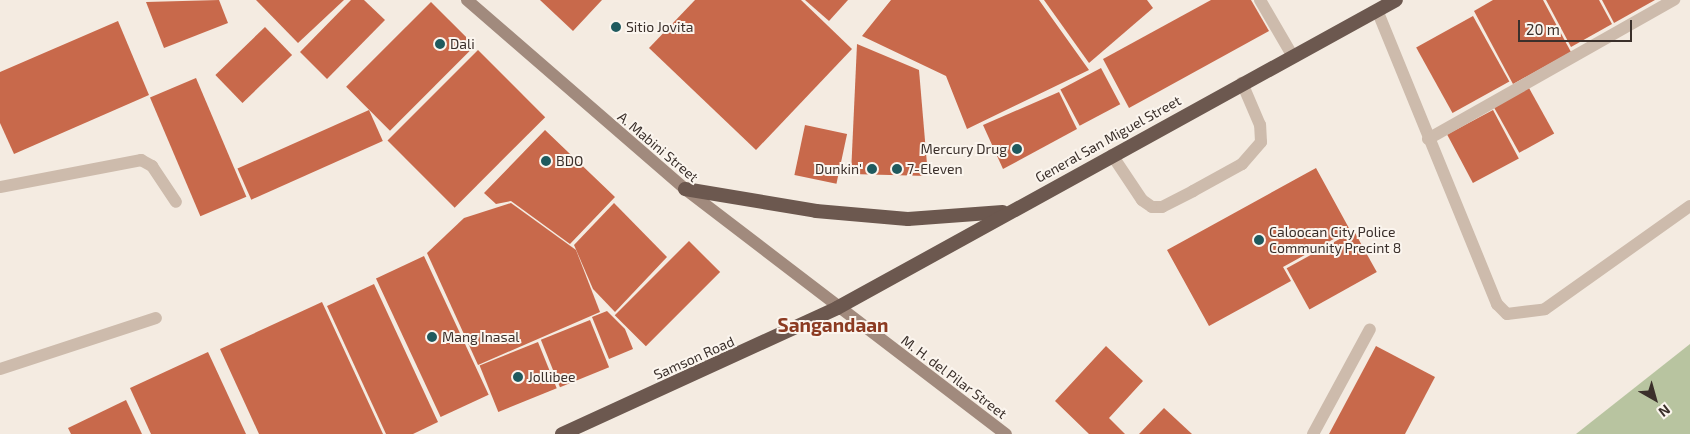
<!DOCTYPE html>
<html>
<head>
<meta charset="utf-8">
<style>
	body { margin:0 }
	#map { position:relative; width:1690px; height:434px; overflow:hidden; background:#f4ebe1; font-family:"Exo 2",sans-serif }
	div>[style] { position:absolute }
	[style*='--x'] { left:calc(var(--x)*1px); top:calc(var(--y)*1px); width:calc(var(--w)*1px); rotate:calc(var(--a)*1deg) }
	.green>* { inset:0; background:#b8c4a0 }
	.building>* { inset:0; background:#c8694b; transform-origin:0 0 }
	.service>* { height:12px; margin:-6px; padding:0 6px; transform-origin:6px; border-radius:6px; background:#cdbbac }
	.minor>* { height:12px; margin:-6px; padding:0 6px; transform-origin:6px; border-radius:6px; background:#cdbbac }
	.secondary>* { height:12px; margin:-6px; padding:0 6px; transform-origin:6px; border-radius:6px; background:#a18a7d }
	.trunk>* { height:14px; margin:-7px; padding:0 7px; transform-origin:7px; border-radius:7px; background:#6c584f }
	.dots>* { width:14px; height:14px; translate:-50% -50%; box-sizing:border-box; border:2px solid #fbf5ee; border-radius:50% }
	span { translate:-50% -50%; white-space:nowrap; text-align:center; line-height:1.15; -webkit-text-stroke:4px #fbf5ee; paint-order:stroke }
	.poi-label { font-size:14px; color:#3b302b }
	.left { translate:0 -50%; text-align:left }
	.right { translate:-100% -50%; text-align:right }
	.street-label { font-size:14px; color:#3b302b }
	.district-label { font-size:19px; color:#8c3b22; font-weight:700 }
	.north { position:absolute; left:1630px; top:374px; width:50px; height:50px; -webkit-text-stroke:4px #fbf5ee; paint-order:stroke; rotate:142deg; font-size:14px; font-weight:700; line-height:20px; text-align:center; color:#3b302b }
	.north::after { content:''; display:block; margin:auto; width:18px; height:22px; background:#3b302b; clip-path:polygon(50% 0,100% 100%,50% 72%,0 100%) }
	.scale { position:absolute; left:1518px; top:20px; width:114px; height:22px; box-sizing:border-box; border:2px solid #3b302b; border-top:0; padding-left:6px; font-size:15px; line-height:18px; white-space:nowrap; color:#3b302b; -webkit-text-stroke:4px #fbf5ee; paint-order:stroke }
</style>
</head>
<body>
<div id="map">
	<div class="green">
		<div style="clip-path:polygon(1690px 344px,1690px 434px,1576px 434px)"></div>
	</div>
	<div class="building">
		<div style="clip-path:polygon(219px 0,228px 23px,164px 48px,146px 2px)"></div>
		<div style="clip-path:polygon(256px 0,344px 0,298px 43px)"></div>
		<div style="clip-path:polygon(351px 0,364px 0,385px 20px,327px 79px,300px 52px)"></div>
		<div style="clip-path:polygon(540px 0,602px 0,573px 31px)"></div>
		<div style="clip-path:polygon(695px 0,801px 0,852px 49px,756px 150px,649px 48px)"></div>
		<div style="clip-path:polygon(805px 0,848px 0,829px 21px)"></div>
		<div style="clip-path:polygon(891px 0,1039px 0,1089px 70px,967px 129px,946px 76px,862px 36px)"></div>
		<div style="clip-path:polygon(1044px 0,1147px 0,1153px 8px,1089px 63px)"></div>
		<div style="clip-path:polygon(1211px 0,1251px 0,1269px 31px,1129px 108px,1103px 59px)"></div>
		<div style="clip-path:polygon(1493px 0,1543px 0,1571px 52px,1513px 84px,1474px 11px)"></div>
		<div style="clip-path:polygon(1546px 0,1599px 0,1612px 24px,1571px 47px)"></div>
		<div style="clip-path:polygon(1602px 0,1655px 0,1614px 23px)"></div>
		<div style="left:431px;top:2px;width:62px;height:120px;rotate:45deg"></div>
		<div style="left:1473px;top:16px;width:75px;height:65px;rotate:61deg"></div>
		<div style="clip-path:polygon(118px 21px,149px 95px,14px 154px,0 123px,0 72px)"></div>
		<div style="left:265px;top:27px;width:39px;height:69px;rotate:46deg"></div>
		<div style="clip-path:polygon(857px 44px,919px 70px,928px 176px,851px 174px)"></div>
		<div style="left:478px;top:50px;width:95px;height:128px;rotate:45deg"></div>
		<div style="left:1101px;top:68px;width:41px;height:46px;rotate:62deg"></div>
		<div style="left:196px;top:78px;width:129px;height:50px;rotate:67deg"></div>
		<div style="left:1529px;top:88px;width:52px;height:40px;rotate:61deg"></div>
		<div style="clip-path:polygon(1059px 92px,1077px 129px,1003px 169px,983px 125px)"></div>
		<div style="left:369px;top:110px;width:34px;height:144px;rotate:66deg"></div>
		<div style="left:1493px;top:110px;width:55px;height:52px;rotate:62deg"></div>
		<div style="left:805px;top:125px;width:43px;height:51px;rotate:12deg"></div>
		<div style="clip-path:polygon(545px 130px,615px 197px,570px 244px,511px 201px,496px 204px,484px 193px)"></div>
		<div style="clip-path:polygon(1316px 168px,1350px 230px,1283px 267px,1291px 281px,1209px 326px,1167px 250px)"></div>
		<div style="clip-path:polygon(511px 203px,576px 250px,600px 312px,478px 365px,427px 253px,464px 218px)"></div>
		<div style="clip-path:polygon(614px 203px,667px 257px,615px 312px,593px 289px,574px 245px)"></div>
		<div style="left:1354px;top:231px;width:47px;height:77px;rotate:61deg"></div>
		<div style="left:689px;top:241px;width:44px;height:105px;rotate:45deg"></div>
		<div style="left:424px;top:256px;width:153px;height:53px;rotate:65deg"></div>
		<div style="clip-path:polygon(374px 284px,438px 422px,413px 434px,386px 434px,327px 306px)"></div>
		<div style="clip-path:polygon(322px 302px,383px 434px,259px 434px,220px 349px)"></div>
		<div style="clip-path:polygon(607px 311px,625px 329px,633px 349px,609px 359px,592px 317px)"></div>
		<div style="left:590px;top:320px;width:51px;height:53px;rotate:68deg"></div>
		<div style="left:538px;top:342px;width:50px;height:63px;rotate:68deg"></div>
		<div style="clip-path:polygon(1106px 346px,1143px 381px,1109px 418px,1125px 434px,1089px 434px,1055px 401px)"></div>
		<div style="clip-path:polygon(1376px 346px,1435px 377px,1405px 434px,1329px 434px)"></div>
		<div style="clip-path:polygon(208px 352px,246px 434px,151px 434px,130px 388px)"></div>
		<div style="clip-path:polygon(126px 400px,142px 434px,71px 434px,68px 428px)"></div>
		<div style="clip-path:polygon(1164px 408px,1192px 434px,1139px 434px)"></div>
	</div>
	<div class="service">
		<div style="--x:1112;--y:155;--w:54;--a:56.3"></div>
		<div style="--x:1142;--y:200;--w:12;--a:35"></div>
		<div style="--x:1152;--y:207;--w:10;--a:0"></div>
		<div style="--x:1162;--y:207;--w:35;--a:-27"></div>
		<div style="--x:1193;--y:191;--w:56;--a:-28.9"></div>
		<div style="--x:1242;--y:164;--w:29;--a:-49"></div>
		<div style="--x:1261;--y:142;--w:17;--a:-93"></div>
		<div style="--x:1260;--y:125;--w:46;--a:-113.2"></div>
		<div style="--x:0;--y:187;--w:144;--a:-10.8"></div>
		<div style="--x:141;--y:160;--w:13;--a:29"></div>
		<div style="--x:152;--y:166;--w:43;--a:56.3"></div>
		<div style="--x:0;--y:369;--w:164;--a:-18.1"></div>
		<div style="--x:1313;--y:434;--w:119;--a:-61.5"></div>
	</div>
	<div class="minor">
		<div style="--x:1260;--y:0;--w:64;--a:59.8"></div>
		<div style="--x:1377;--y:10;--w:318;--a:67.8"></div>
		<div style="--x:1497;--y:304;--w:14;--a:45"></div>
		<div style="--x:1507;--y:314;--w:38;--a:-7"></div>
		<div style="--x:1545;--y:309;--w:178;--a:-35.4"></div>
		<div style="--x:1428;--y:139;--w:283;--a:-29.5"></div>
	</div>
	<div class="secondary">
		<div style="--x:467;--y:0;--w:289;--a:40.9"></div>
		<div style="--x:685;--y:189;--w:404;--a:37.4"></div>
	</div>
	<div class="trunk">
		<div style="--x:685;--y:189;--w:133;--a:9.5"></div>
		<div style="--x:816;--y:211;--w:92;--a:5"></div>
		<div style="--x:908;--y:219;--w:95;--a:-4.2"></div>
		<div style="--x:562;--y:434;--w:302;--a:-24.6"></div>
		<div style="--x:837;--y:308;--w:638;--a:-28.85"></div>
	</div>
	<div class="dots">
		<div style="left:616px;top:27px;background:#1f5a5e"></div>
		<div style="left:440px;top:44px;background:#1f5a5e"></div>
		<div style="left:1017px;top:149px;background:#1f5a5e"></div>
		<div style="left:546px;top:161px;background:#1f5a5e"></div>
		<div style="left:872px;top:169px;background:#1f5a5e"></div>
		<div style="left:897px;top:169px;background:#1f5a5e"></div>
		<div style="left:1259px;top:240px;background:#1f5a5e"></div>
		<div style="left:432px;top:337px;background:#1f5a5e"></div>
		<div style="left:518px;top:377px;background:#1f5a5e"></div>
	</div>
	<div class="poi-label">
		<span class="left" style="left:626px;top:27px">Sitio Jovita</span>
		<span class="left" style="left:450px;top:44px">Dali</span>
		<span class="right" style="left:1007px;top:149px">Mercury Drug</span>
		<span class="left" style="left:556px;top:161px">BDO</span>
		<span class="right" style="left:862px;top:169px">Dunkin'</span>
		<span class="left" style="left:907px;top:169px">7-Eleven</span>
		<span class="left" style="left:1269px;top:240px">Caloocan City Police<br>Community Precint 8</span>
		<span class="left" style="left:442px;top:337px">Mang Inasal</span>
		<span class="left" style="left:528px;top:377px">Jollibee</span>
	</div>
	<div class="street-label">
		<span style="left:1108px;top:139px;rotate:-29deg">General San Miguel Street</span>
		<span style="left:658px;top:147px;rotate:40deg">A. Mabini Street</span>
		<span style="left:694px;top:358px;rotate:-24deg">Samson Road</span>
		<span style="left:954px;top:377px;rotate:37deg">M. H. del Pilar Street</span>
	</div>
	<div class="district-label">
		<span style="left:833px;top:325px">Sangandaan</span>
	</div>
	<div class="north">N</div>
	<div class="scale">20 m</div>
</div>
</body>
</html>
